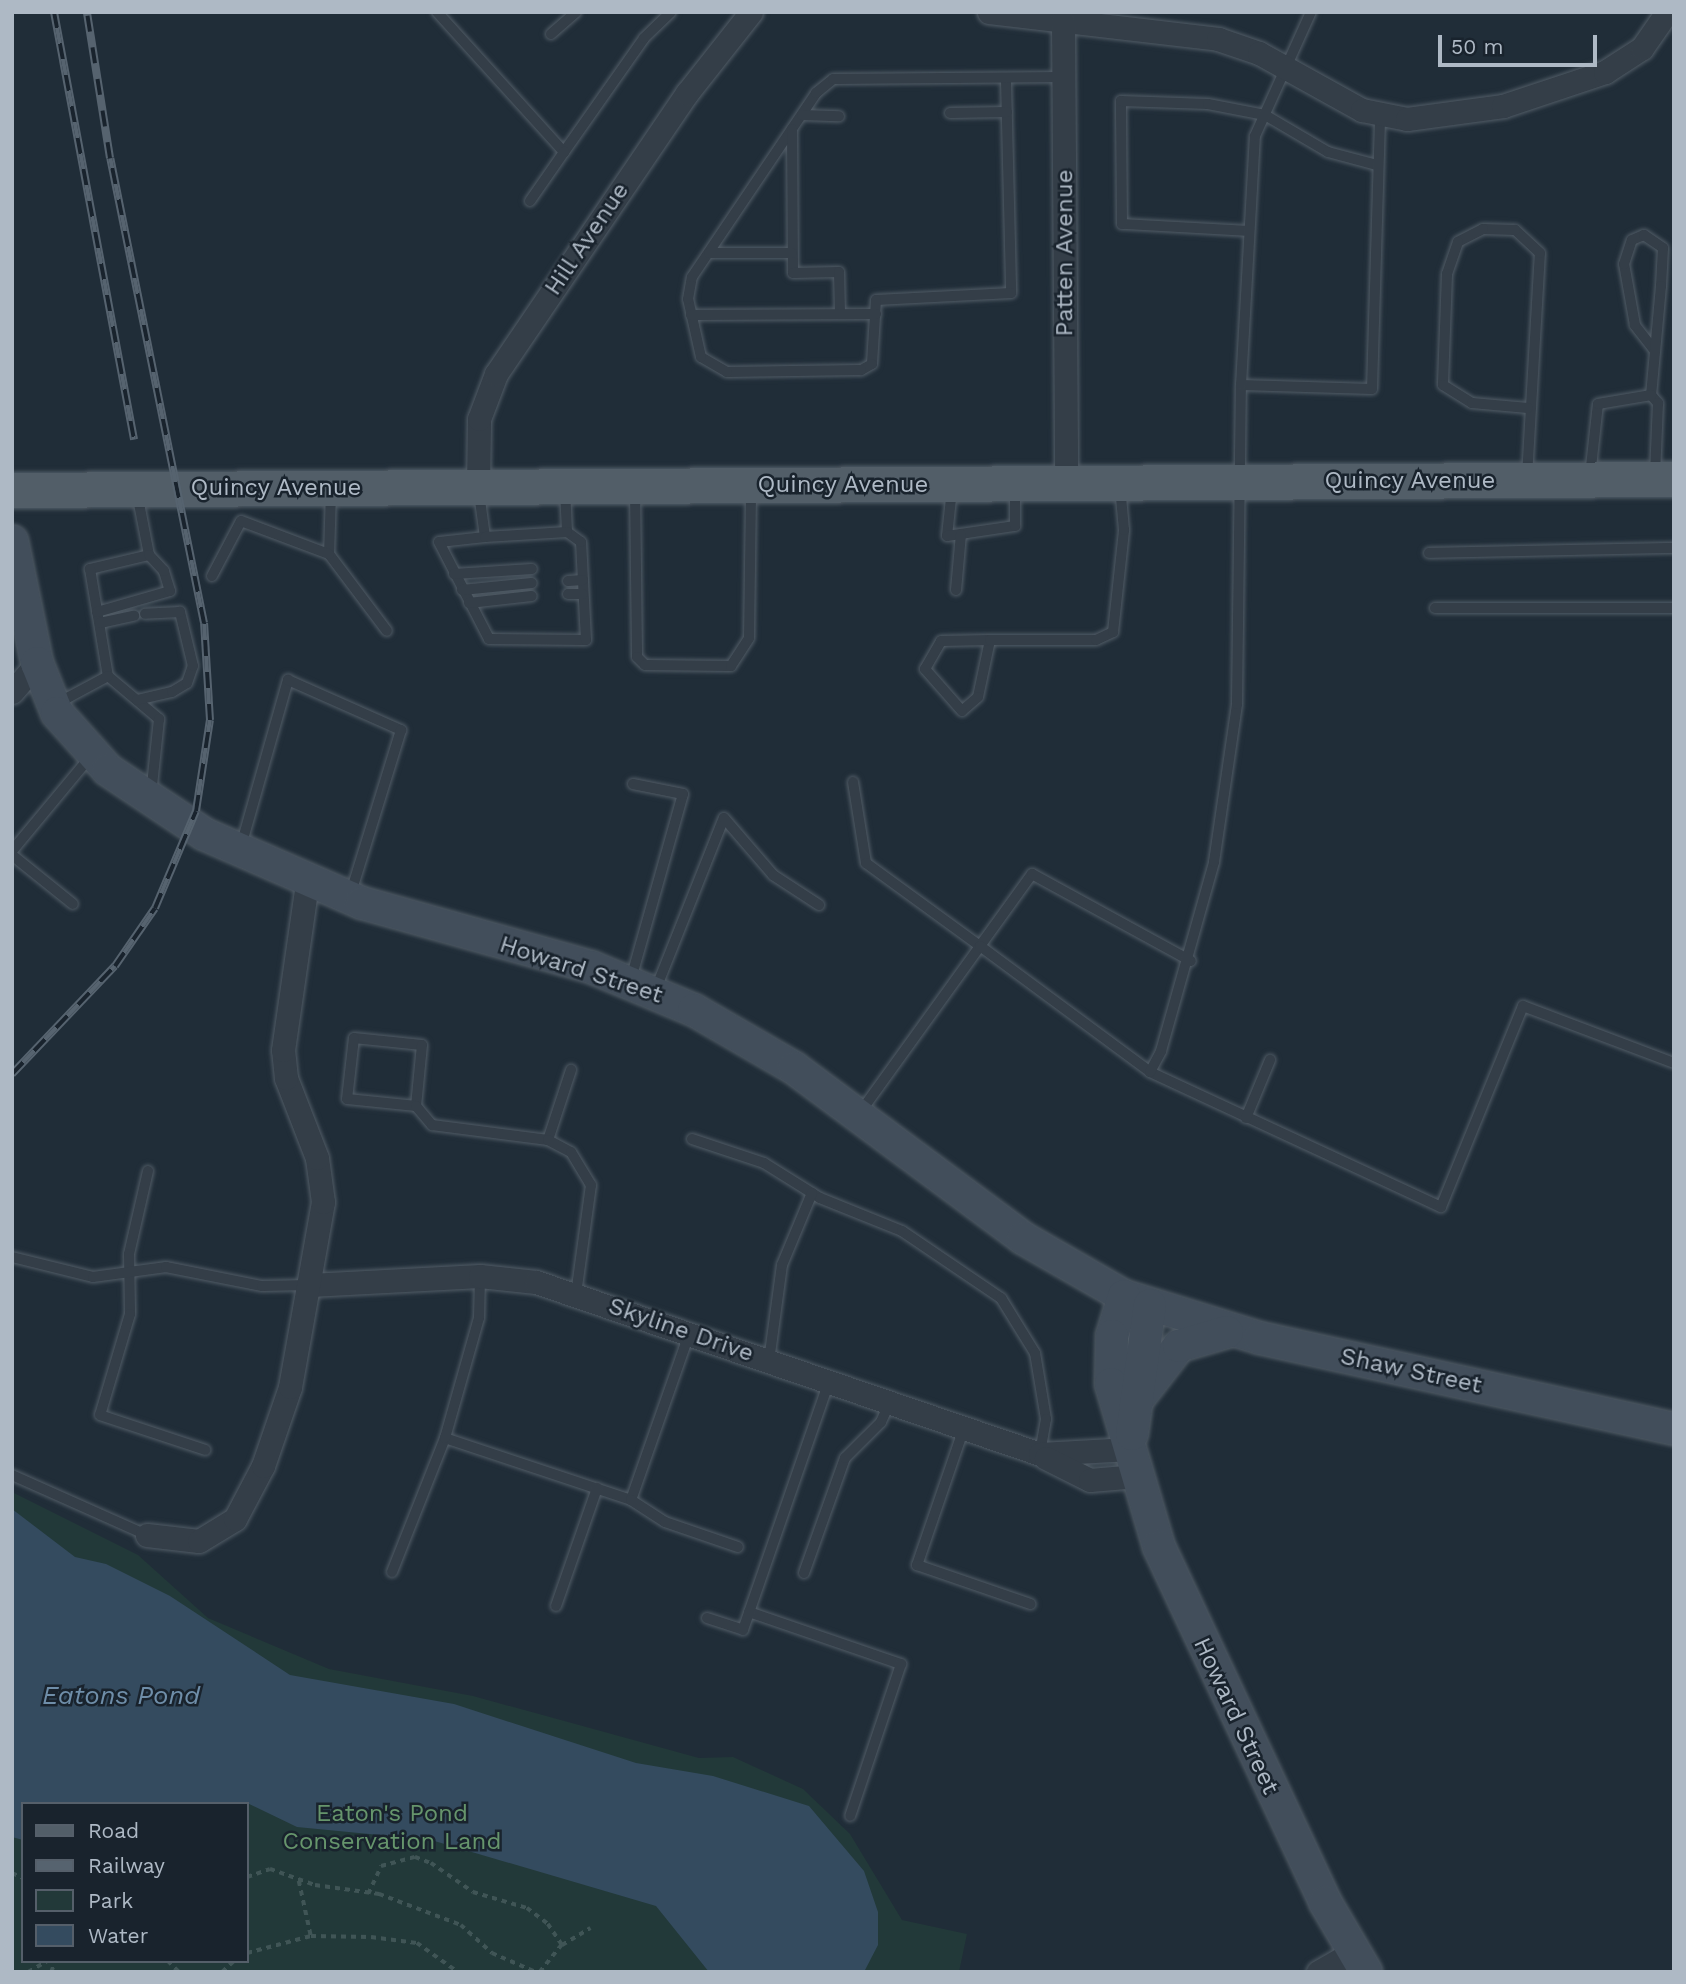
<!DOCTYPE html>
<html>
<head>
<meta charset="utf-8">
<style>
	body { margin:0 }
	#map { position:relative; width:1686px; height:1984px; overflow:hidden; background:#202d38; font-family:"Work Sans",sans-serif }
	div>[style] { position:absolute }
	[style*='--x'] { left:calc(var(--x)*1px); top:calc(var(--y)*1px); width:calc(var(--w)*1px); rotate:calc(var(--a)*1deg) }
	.green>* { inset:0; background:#223939 }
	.water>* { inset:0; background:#344b5f }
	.path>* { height:3.5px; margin-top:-1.75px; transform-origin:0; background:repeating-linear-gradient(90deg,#405556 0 5px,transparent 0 10px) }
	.roads { filter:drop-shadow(0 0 2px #515c66) drop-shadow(0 0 2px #515c66) }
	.lane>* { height:10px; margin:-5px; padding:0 5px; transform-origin:5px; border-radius:5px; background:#343e48 }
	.street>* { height:23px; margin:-11.5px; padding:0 11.5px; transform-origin:11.5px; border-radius:11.5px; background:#343e48 }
	.secondary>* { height:32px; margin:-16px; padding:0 16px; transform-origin:16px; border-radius:16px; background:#424e5b }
	.primary>* { height:35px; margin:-17.5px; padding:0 17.5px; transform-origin:17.5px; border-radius:17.5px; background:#525e68 }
	.rail>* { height:8px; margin-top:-4px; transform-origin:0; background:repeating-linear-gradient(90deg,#19232d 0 16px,#56636f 0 32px); box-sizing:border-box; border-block:2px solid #56636f }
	span { translate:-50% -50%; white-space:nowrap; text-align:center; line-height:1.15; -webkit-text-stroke:5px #19232d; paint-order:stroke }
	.street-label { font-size:24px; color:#aeb9c5 }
	.park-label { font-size:24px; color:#66956c }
	.water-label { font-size:26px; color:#6f8ea9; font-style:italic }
	.frame { position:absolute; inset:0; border:14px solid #aeb9c5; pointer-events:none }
	.legend { position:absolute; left:21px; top:1802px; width:228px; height:161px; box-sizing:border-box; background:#19232d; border:2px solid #555f6a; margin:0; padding:9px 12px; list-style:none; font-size:21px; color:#aeb9c5 }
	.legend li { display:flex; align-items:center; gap:14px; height:35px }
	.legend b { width:35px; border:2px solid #555f6a }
	.scale { position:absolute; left:1438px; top:35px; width:159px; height:32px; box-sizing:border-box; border:4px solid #aeb9c5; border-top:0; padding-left:9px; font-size:21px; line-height:24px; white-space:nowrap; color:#aeb9c5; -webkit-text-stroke:5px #19232d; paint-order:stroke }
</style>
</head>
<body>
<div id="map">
	<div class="green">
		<div style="clip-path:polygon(evenodd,12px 1492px,138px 1555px,208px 1618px,329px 1669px,473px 1696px,699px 1758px,733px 1757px,803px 1789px,850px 1834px,902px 1920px,967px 1934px,959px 1972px,12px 1972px,12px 1492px,23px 1804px,247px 1804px,247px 1961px,23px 1961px,23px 1804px)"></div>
	</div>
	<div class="water">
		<div style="clip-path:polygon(12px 1509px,75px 1557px,106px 1564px,170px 1596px,290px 1675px,454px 1704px,636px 1763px,713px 1776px,809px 1806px,864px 1871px,878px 1912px,878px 1945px,864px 1972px,709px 1972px,656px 1906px,431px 1840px,297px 1827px,245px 1802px,23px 1804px,23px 1840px,12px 1837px)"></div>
	</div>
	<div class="path">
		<div style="--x:12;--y:1873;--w:12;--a:24"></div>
		<div style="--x:247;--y:1877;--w:24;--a:-19"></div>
		<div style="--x:270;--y:1869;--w:48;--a:19.6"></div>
		<div style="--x:315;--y:1885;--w:65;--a:8"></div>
		<div style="--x:379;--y:1894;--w:88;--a:20.7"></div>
		<div style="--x:461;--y:1925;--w:42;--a:42.1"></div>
		<div style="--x:492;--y:1953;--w:48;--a:23.4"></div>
		<div style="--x:299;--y:1881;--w:56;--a:77.7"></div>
		<div style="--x:368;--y:1894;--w:31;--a:-65"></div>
		<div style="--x:381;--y:1866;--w:35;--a:-15"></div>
		<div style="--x:415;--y:1857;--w:17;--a:21"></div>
		<div style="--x:431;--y:1863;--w:51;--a:34.6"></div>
		<div style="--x:473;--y:1892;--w:56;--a:16.5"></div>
		<div style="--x:527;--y:1908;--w:26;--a:37"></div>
		<div style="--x:548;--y:1924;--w:25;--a:56"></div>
		<div style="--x:562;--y:1945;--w:35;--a:129"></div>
		<div style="--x:562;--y:1945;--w:33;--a:-31"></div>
		<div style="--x:247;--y:1953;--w:66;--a:-14.9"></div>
		<div style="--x:311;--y:1936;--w:60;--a:1"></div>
		<div style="--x:371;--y:1937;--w:46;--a:7.4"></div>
		<div style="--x:417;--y:1943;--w:50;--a:35.3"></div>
		<div style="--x:168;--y:1961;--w:16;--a:45"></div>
		<div style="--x:28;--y:1972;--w:22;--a:-30"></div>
		<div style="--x:51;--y:1972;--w:12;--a:-70"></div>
		<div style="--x:222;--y:1972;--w:16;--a:-43"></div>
	</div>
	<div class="roads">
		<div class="lane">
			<div style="--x:437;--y:12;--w:189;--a:47.8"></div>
			<div style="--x:564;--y:152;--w:139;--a:-54.9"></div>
			<div style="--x:644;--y:38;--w:37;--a:-44"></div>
			<div style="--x:551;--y:34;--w:33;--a:-41"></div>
			<div style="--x:1006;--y:81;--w:212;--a:88.6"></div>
			<div style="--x:1011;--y:293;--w:135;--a:177"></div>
			<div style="--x:876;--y:300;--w:64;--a:93.6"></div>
			<div style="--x:872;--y:364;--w:13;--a:151"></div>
			<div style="--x:861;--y:370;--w:134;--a:179.1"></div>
			<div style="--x:727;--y:372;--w:30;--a:-150"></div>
			<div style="--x:701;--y:357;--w:59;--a:-102.6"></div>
			<div style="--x:688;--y:299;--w:22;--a:-80"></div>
			<div style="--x:692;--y:277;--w:222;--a:-56"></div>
			<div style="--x:816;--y:93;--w:22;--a:-39"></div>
			<div style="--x:833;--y:79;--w:231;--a:-0.5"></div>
			<div style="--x:950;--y:113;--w:57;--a:-1"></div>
			<div style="--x:802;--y:115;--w:37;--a:2"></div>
			<div style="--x:792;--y:129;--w:144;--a:89.6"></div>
			<div style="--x:793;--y:273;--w:46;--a:-1.2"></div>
			<div style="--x:839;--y:272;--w:42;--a:88.6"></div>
			<div style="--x:530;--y:201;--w:60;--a:-55.2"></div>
			<div style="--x:1249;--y:231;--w:127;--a:-176.8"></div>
			<div style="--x:1122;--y:224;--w:123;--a:-90.5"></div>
			<div style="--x:1121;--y:101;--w:87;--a:2"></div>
			<div style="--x:1208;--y:104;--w:58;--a:10.9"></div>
			<div style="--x:1265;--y:115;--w:73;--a:30.4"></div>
			<div style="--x:1328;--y:152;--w:51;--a:14.9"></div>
			<div style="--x:709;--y:253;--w:83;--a:0"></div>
			<div style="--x:691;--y:315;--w:185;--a:-0.3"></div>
			<div style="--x:1655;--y:351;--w:33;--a:-128"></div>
			<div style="--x:1635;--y:325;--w:62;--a:-100.2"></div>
			<div style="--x:1624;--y:264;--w:25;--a:-72"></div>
			<div style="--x:1632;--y:240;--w:13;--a:-23"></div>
			<div style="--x:1644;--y:235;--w:23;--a:34"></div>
			<div style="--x:1663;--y:248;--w:38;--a:93"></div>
			<div style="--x:1661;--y:286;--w:109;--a:95.2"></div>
			<div style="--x:1651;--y:395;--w:11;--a:49"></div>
			<div style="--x:1658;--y:403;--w:71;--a:92.4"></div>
			<div style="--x:1241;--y:385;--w:131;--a:1.7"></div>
			<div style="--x:1372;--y:389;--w:274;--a:-88.3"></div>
			<div style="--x:1590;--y:476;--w:72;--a:-83.7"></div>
			<div style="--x:1598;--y:404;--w:54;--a:-9.6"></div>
			<div style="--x:1527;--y:477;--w:224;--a:-86.7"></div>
			<div style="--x:1540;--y:253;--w:34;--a:-137"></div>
			<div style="--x:1515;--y:230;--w:32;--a:-178"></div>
			<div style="--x:1483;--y:229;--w:28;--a:153"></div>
			<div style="--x:1458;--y:242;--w:34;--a:109"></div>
			<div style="--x:1447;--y:274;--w:111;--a:92.1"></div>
			<div style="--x:1443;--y:385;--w:34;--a:32"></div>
			<div style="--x:1472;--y:403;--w:56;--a:5.1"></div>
			<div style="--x:565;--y:489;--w:43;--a:87.3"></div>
			<div style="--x:635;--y:489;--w:168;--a:89.3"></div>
			<div style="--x:637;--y:657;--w:11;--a:45"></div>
			<div style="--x:645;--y:665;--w:86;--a:0.7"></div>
			<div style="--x:731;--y:666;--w:33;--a:-57"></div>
			<div style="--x:749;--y:638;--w:147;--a:-89.2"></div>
			<div style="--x:952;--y:489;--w:47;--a:96.1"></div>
			<div style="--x:947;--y:536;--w:69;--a:-8.4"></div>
			<div style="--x:1015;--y:526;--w:39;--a:-90"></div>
			<div style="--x:331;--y:492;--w:62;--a:91.8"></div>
			<div style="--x:329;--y:554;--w:96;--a:53"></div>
			<div style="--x:137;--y:493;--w:63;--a:79"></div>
			<div style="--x:149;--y:555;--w:61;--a:166.7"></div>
			<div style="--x:90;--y:569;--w:109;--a:80.5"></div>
			<div style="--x:108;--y:676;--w:67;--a:40.1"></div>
			<div style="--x:159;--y:719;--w:76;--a:96"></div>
			<div style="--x:479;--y:493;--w:44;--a:82.2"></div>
			<div style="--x:485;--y:537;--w:46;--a:173.8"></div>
			<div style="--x:439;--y:542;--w:109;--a:62.7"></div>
			<div style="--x:489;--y:639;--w:97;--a:0.6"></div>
			<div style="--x:586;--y:640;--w:98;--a:-92.9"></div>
			<div style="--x:581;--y:542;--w:17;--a:-144"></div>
			<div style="--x:567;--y:532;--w:82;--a:176.5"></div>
			<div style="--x:1429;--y:553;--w:245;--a:-1.2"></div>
			<div style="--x:454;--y:574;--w:78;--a:-3.7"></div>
			<div style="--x:212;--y:576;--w:62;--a:-62.2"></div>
			<div style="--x:241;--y:521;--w:94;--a:20.6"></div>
			<div style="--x:568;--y:581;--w:15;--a:-4"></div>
			<div style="--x:462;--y:590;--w:70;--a:-5.7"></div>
			<div style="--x:956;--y:590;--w:56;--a:-84.9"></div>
			<div style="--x:568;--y:594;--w:15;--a:0"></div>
			<div style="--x:469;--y:603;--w:63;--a:-6.3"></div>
			<div style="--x:1435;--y:608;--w:239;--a:0"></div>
			<div style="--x:97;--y:612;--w:76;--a:-16"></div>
			<div style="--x:170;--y:591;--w:21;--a:-107"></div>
			<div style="--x:164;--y:571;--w:22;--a:-133"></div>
			<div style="--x:100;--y:623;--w:35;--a:-12"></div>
			<div style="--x:990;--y:640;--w:58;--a:101.9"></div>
			<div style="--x:978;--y:697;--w:21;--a:139"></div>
			<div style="--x:962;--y:711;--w:56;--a:-131.4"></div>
			<div style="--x:925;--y:669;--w:32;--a:-60"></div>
			<div style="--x:941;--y:641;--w:49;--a:-1.2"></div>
			<div style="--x:990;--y:640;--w:106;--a:0"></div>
			<div style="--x:1096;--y:640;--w:19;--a:-25"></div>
			<div style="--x:1113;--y:632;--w:103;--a:-83.8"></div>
			<div style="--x:1124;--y:530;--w:44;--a:-95.2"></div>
			<div style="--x:137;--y:700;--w:36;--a:-13"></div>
			<div style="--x:172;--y:692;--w:17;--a:-31"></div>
			<div style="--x:187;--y:683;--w:18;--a:-71"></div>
			<div style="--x:193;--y:666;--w:56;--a:-103.5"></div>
			<div style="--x:180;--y:612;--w:35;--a:177"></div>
			<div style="--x:56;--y:704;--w:59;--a:-28.3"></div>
			<div style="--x:853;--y:782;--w:82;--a:80.9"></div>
			<div style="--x:866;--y:863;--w:141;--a:36.1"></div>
			<div style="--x:980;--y:946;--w:89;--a:-54.2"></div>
			<div style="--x:1032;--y:874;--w:181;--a:28.7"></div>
			<div style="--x:241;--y:846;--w:173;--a:-74.2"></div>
			<div style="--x:288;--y:680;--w:124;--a:23.9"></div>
			<div style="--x:401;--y:730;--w:174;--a:107.1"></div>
			<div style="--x:12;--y:851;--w:122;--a:-50.3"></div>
			<div style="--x:12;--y:855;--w:78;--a:38.8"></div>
			<div style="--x:631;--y:979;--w:192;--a:-74.3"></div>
			<div style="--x:683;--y:794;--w:51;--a:-168.7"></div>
			<div style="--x:655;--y:991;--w:186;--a:-68.3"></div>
			<div style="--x:724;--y:818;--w:75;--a:49.3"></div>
			<div style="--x:773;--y:875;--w:55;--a:33.1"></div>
			<div style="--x:354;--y:1038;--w:68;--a:5.9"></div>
			<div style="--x:422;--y:1045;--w:61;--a:95.6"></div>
			<div style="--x:416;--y:1106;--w:69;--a:-174.2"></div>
			<div style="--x:347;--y:1099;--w:61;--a:-83.5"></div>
			<div style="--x:1150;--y:1072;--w:321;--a:24.9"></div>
			<div style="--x:1441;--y:1207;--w:217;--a:-67.8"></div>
			<div style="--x:1523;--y:1006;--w:161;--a:20.7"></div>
			<div style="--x:416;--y:1106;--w:25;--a:50"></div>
			<div style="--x:432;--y:1125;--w:117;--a:7.4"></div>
			<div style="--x:548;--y:1140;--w:74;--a:-71.8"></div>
			<div style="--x:859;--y:1114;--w:207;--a:-54.2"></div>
			<div style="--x:980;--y:946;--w:212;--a:36.5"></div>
			<div style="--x:1150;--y:1072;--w:24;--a:-62"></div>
			<div style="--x:1161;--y:1051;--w:196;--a:-74.3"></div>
			<div style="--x:1214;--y:862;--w:160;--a:-81.7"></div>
			<div style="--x:1237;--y:704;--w:319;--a:-89.3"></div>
			<div style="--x:1241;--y:385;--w:249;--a:-86.8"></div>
			<div style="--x:1255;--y:136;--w:136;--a:-65.7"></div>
			<div style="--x:1246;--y:1118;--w:63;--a:-67.5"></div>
			<div style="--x:692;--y:1139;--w:76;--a:18.4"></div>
			<div style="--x:764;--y:1163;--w:66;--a:32"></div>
			<div style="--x:820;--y:1198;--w:88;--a:21.9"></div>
			<div style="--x:902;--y:1231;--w:120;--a:34.1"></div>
			<div style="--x:1001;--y:1298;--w:65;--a:58.3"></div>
			<div style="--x:1035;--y:1353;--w:67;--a:80.5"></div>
			<div style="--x:1046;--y:1419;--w:36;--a:100"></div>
			<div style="--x:548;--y:1140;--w:26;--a:28"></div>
			<div style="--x:571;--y:1152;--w:39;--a:59"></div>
			<div style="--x:591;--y:1185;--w:110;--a:97.8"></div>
			<div style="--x:148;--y:1171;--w:85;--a:102.9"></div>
			<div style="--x:129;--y:1254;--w:60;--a:89"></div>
			<div style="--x:130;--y:1314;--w:105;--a:106.5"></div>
			<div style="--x:100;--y:1415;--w:111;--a:18.4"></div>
			<div style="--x:12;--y:1257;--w:83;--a:13.9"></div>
			<div style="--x:93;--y:1277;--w:74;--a:-7.8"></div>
			<div style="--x:166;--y:1267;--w:98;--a:11.2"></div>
			<div style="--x:262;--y:1286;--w:47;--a:-1.2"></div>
			<div style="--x:769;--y:1361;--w:97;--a:-82.3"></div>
			<div style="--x:782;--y:1265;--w:78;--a:-67.4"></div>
			<div style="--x:964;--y:1428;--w:145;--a:108.9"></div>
			<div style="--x:917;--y:1565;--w:120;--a:19"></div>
			<div style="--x:445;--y:1438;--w:196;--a:18.4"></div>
			<div style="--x:631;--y:1500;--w:176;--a:-70.7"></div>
			<div style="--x:12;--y:1475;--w:148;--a:24"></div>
			<div style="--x:631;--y:1500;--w:40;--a:32.9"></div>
			<div style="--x:665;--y:1522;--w:77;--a:18.9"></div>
			<div style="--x:392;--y:1572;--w:144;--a:-68.4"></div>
			<div style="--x:445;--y:1438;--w:125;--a:-74.2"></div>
			<div style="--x:479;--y:1318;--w:42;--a:-88.6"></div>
			<div style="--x:804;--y:1573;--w:122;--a:-70.4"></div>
			<div style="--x:845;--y:1458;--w:51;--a:-45"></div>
			<div style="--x:881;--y:1422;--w:22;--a:-66"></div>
			<div style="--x:556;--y:1606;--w:125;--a:-70.8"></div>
			<div style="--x:749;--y:1612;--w:161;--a:18.9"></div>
			<div style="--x:901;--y:1664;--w:160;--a:108.5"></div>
			<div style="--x:707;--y:1618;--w:38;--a:18"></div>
			<div style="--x:743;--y:1630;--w:262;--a:-70.9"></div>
		</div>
		<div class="street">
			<div style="--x:989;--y:12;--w:231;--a:6.7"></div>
			<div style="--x:1218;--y:39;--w:43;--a:18.9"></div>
			<div style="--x:1259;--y:53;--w:118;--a:29"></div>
			<div style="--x:1362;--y:110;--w:46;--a:11.3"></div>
			<div style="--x:1407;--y:119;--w:97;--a:-7.7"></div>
			<div style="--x:1503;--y:106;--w:108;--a:-18.4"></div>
			<div style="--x:1605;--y:72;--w:44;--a:-33"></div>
			<div style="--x:1642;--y:48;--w:44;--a:-55.2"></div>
			<div style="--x:1063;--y:21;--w:463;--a:89.6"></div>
			<div style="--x:478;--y:486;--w:67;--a:-89.1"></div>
			<div style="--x:479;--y:419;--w:48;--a:-69.3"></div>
			<div style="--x:496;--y:374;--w:340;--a:-55.8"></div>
			<div style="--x:687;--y:93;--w:103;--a:-51.7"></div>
			<div style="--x:12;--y:692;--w:38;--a:-49"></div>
			<div style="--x:310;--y:1285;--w:170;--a:-3"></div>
			<div style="--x:480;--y:1276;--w:56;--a:6.1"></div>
			<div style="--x:536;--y:1282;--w:533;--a:18.84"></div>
			<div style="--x:1040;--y:1454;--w:90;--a:-3.2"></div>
			<div style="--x:1046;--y:1458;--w:49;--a:26.6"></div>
			<div style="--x:1090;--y:1480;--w:47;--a:-4.9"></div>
			<div style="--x:147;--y:1535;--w:52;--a:6.6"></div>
			<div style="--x:199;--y:1541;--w:42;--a:-31.4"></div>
			<div style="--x:235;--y:1519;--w:60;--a:-62.2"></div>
			<div style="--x:263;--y:1466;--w:83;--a:-71.1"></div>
			<div style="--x:290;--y:1387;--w:188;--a:-79.9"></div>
			<div style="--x:323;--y:1202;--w:44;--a:-97.8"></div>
			<div style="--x:317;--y:1158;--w:86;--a:-111.2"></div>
			<div style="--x:286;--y:1078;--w:28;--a:-96"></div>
			<div style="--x:283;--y:1050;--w:169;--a:-81.8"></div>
			<div style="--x:1318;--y:1972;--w:40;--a:-29.7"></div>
		</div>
		<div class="secondary">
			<div style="--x:12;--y:541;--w:125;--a:78.4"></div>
			<div style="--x:37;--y:663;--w:54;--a:68.2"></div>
			<div style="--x:57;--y:713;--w:76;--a:48.2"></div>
			<div style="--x:108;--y:770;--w:115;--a:33.7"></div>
			<div style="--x:204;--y:834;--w:172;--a:23.6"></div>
			<div style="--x:362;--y:903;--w:238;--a:15.6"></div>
			<div style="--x:591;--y:967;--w:112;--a:22.7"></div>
			<div style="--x:694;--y:1010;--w:116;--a:30.1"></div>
			<div style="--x:794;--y:1068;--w:285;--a:36.6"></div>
			<div style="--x:1023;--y:1238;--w:116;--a:29.9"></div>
			<div style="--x:1124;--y:1296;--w:142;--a:17.2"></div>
			<div style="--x:1260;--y:1338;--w:424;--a:12.4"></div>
			<div style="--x:1124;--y:1296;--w:42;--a:106.7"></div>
			<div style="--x:1112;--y:1336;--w:48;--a:91.2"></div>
			<div style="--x:1111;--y:1384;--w:170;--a:73.6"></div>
			<div style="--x:1159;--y:1547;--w:392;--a:64.9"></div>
			<div style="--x:1325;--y:1902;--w:81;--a:59.6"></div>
			<div style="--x:1138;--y:1399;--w:67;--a:-52.3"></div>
			<div style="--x:1179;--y:1346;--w:50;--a:-16.3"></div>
			<div style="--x:1132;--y:1434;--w:130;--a:-82.1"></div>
		</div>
		<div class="primary">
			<div style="--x:12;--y:490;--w:1662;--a:-0.38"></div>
		</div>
	</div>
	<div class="rail">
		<div style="--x:54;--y:12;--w:435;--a:79.4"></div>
		<div style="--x:12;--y:1074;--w:149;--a:-46.4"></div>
		<div style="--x:115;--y:966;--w:70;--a:-55.4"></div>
		<div style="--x:155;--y:908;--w:105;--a:-67.1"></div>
		<div style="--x:196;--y:811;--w:92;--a:-81.3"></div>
		<div style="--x:210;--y:720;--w:97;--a:-93.5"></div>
		<div style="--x:204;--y:623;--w:474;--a:-101.4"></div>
		<div style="--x:110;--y:158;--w:148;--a:-99"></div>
	</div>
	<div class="street-label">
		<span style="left:587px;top:239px;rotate:-56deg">Hill Avenue</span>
		<span style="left:1065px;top:253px;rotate:-90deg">Patten Avenue</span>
		<span style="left:1410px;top:481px">Quincy Avenue</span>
		<span style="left:843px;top:485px">Quincy Avenue</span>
		<span style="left:276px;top:488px">Quincy Avenue</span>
		<span style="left:581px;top:970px;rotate:18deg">Howard Street</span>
		<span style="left:681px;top:1330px;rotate:19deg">Skyline Drive</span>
		<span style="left:1411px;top:1371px;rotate:12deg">Shaw Street</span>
		<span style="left:1236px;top:1716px;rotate:65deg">Howard Street</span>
	</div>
	<div class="park-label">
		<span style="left:392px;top:1828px">Eaton's Pond<br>Conservation Land</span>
	</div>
	<div class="water-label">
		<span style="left:121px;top:1696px">Eatons Pond</span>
	</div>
	<div class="frame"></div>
	<ul class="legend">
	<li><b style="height:9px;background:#525e68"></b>Road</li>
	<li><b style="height:9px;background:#56636f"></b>Railway</li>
	<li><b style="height:19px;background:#223939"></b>Park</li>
	<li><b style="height:19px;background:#344b5f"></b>Water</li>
	</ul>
	<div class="scale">50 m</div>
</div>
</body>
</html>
